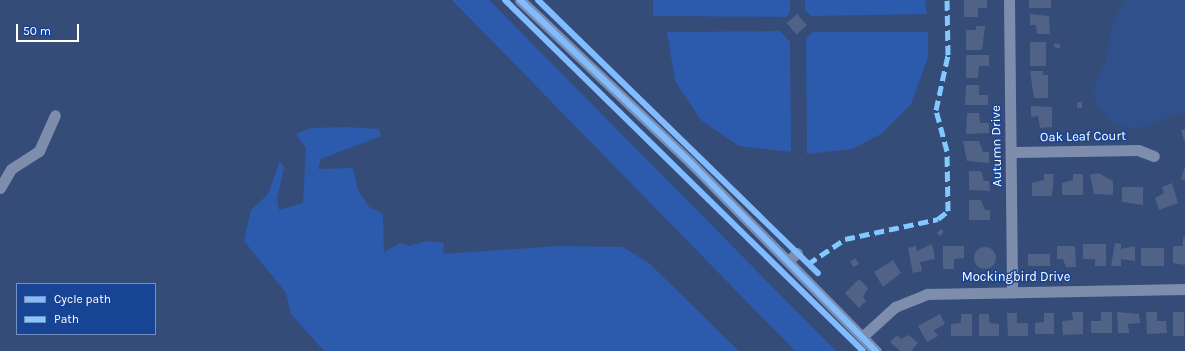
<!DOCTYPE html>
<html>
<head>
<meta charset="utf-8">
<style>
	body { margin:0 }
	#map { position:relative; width:1185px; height:351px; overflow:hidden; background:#354c79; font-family:Karla,sans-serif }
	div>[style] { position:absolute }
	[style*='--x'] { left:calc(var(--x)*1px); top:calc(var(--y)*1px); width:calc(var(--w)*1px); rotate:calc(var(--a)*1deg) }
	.green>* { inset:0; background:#2c5aac }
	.water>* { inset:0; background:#30508b }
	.building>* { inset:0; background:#506387; transform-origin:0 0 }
	.round { border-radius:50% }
	.minor>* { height:11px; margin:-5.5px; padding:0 5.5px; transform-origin:5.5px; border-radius:5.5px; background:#7d8dab }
	.quiet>* { height:5px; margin-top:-2.5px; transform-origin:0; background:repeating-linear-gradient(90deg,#80caff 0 10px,transparent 0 15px) }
	.cycleway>* { height:6px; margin:-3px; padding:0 3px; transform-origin:3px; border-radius:3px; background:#80bcff }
	span { translate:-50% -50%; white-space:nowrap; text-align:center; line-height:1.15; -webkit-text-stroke:3px #184496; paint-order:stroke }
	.street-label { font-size:13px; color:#fff }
	.legend { position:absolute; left:16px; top:283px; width:140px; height:52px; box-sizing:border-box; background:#184496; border:1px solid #748fc0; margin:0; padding:5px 7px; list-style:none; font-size:12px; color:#fff }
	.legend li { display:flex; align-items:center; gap:8px; height:20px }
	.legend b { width:20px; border:1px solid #748fc0 }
	.scale { position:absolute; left:16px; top:24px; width:63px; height:18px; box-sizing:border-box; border:2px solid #fff; border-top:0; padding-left:5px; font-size:12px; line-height:14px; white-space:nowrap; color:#fff; -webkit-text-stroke:3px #184496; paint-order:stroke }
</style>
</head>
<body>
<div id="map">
	<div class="green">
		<div style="clip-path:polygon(452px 0,489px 0,836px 351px,795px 351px)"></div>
		<div style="clip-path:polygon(653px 0,790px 0,790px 12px,786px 17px,653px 16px)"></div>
		<div style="clip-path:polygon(805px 0,925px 0,927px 14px,811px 16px,805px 11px)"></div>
		<div style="clip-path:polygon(780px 31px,790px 42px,791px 152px,739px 146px,701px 120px,675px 81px,667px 32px)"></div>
		<div style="clip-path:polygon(813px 32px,928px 32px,928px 57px,911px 104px,881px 134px,852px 149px,807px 154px,806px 38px)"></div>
		<div style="clip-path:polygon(346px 127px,379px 129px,381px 136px,321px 159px,318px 169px,353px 168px,358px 190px,369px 207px,383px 214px,384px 252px,400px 243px,409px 246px,427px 241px,444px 243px,443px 254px,558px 246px,623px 247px,650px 264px,739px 351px,324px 351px,291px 314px,286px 293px,244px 241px,251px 210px,268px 194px,280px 161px,284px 168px,277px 199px,279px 210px,303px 203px,306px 148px,296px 134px,311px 128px)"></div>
	</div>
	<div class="water">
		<div style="clip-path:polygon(1125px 0,1185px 0,1185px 112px,1134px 130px,1109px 121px,1097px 105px,1092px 90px,1106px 59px,1113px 19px)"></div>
	</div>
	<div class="building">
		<div style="clip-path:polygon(964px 0,987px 0,987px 8px,978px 8px,978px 17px,964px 17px)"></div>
		<div style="left:1029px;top:0;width:22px;height:8px"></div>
		<div style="left:797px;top:14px;width:15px;height:14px;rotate:48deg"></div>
		<div style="clip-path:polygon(1030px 14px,1049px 16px,1050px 34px,1037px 34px,1036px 25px,1030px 25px)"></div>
		<div style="clip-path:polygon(976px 26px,985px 26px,982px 50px,966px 50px,966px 30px,976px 30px)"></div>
		<div style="left:1030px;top:42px;width:16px;height:24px"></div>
		<div style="left:1055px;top:43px;width:6px;height:4px;rotate:18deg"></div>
		<div style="clip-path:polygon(966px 55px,989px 55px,989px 66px,979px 66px,978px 78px,966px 78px)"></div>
		<div style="clip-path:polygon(1030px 71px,1043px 71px,1043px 75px,1048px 75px,1048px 98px,1034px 98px)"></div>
		<div style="clip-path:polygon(966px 85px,979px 85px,979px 95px,988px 95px,988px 105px,965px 105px)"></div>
		<div style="left:1077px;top:102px;width:5px;height:6px"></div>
		<div style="clip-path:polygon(1031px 106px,1052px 107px,1052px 127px,1040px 128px,1038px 116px,1031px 117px)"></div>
		<div style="clip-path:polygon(967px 113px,979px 113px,980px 123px,989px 123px,989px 133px,966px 134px)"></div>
		<div style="clip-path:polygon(1185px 129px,1185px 140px,1184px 141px,1181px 130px)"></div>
		<div style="clip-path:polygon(963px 141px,979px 141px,983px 152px,989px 152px,989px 163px,967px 161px)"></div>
		<div style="clip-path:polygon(1185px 167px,1185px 180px,1181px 179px)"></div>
		<div style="clip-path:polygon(969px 171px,981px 171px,984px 181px,989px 181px,990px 191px,969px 190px)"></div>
		<div style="clip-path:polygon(1098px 173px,1113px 181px,1113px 195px,1094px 194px,1090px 175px)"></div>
		<div style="clip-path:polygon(1044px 174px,1054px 174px,1052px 196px,1032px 196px,1032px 183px,1044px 180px)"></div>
		<div style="clip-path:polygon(1073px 174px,1083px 174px,1083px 195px,1062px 195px,1062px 183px,1073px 180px)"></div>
		<div style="clip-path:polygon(1172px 183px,1178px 203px,1159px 210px,1155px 198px,1164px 193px,1162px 187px)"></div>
		<div style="clip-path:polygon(1122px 187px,1143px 187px,1143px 205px,1122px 202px)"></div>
		<div style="clip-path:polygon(969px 200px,981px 200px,985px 210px,990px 210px,990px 220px,969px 220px)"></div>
		<div style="left:941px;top:229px;width:4px;height:6px;rotate:45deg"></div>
		<div style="clip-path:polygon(1183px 237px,1185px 237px,1185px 265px,1173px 263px,1173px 246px,1183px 246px)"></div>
		<div style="clip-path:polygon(1115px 243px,1121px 244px,1121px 249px,1135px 246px,1135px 261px,1121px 259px,1121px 266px,1111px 266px)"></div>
		<div style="clip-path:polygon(932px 244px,935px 259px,920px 262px,922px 271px,913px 273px,908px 248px,916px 246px,917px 251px)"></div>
		<div style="clip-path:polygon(1083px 244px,1106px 244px,1106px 266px,1095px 266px,1095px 259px,1083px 259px)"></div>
		<div style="clip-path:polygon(943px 246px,964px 246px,964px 258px,954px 259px,954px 269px,943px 269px)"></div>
		<div style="clip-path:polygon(1057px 246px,1075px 246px,1076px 267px,1066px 267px,1063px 259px,1057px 259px)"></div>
		<div class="round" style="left:974px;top:247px;width:22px;height:22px"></div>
		<div style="left:1141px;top:248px;width:23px;height:18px"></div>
		<div style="left:1028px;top:254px;width:22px;height:12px"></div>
		<div style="clip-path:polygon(855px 258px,859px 264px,854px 267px,850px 262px)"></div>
		<div style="clip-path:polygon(893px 260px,901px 273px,883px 287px,874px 272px)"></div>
		<div style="clip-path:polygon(859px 279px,868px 288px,863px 297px,866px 301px,859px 308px,845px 293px)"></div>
		<div style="clip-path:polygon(1072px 312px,1083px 312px,1083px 334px,1063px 335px,1062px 321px,1073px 320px)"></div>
		<div style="clip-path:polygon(1101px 312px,1112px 312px,1112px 333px,1091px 333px,1091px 321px,1101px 321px)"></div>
		<div style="clip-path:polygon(1117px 312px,1139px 314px,1140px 323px,1128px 324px,1129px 333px,1118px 333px)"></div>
		<div style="clip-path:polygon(1146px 312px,1157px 312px,1157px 321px,1166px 321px,1167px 333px,1147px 334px)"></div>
		<div style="left:1173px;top:312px;width:11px;height:24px"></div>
		<div style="clip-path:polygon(1007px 313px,1017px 313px,1017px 323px,1028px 323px,1028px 336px,1008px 336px)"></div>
		<div style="clip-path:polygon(1044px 313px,1054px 313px,1054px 334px,1035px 334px,1035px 323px,1044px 322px)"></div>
		<div style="clip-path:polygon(940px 314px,945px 324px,934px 330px,938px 336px,927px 342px,918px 326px)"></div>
		<div style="clip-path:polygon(961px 314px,972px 314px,972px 336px,951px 336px,951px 324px,961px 323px)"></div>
		<div style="clip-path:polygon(979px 314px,989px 314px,989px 323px,999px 324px,999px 336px,979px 336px)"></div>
		<div style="clip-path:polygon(897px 335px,901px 339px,909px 335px,918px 343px,911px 351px,900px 351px,890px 342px)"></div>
	</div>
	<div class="minor">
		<div style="--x:520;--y:0;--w:236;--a:43.6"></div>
		<div style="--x:691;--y:163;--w:264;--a:45.5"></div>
		<div style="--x:1009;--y:0;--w:291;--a:89.4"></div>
		<div style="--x:1011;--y:152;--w:127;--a:-0.9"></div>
		<div style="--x:1138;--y:150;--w:17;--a:21"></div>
		<div style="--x:0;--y:188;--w:22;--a:-60"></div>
		<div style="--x:11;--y:169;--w:33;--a:-33"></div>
		<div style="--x:39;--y:151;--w:39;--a:-66"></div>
		<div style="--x:788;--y:261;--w:12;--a:-42"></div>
		<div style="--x:862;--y:337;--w:45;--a:-42.3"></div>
		<div style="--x:895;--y:307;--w:35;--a:-22"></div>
		<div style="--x:927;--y:294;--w:258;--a:-1.1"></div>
	</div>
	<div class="quiet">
		<div style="--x:808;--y:264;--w:45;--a:-34"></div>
		<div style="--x:845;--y:239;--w:95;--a:-12.1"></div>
		<div style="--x:938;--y:219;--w:13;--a:-39"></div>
		<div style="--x:948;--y:211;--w:60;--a:-91"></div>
		<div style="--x:947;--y:151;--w:42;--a:-105"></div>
		<div style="--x:936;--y:110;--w:56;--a:-77.7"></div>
		<div style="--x:948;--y:55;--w:55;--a:-91"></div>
	</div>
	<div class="cycleway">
		<div style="--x:505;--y:0;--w:501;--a:44.43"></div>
		<div style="--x:520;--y:0;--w:236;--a:43.6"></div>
		<div style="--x:691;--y:163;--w:264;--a:45.5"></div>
		<div style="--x:538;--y:0;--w:391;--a:44.3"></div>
	</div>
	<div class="street-label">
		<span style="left:1083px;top:137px;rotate:-1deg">Oak Leaf Court</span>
		<span style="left:997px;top:146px;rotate:-91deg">Autumn Drive</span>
		<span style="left:1016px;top:277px">Mockingbird Drive</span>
	</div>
	<ul class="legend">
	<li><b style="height:5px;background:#80bcff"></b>Cycle path</li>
	<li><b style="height:5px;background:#80caff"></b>Path</li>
	</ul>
	<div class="scale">50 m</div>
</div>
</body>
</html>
